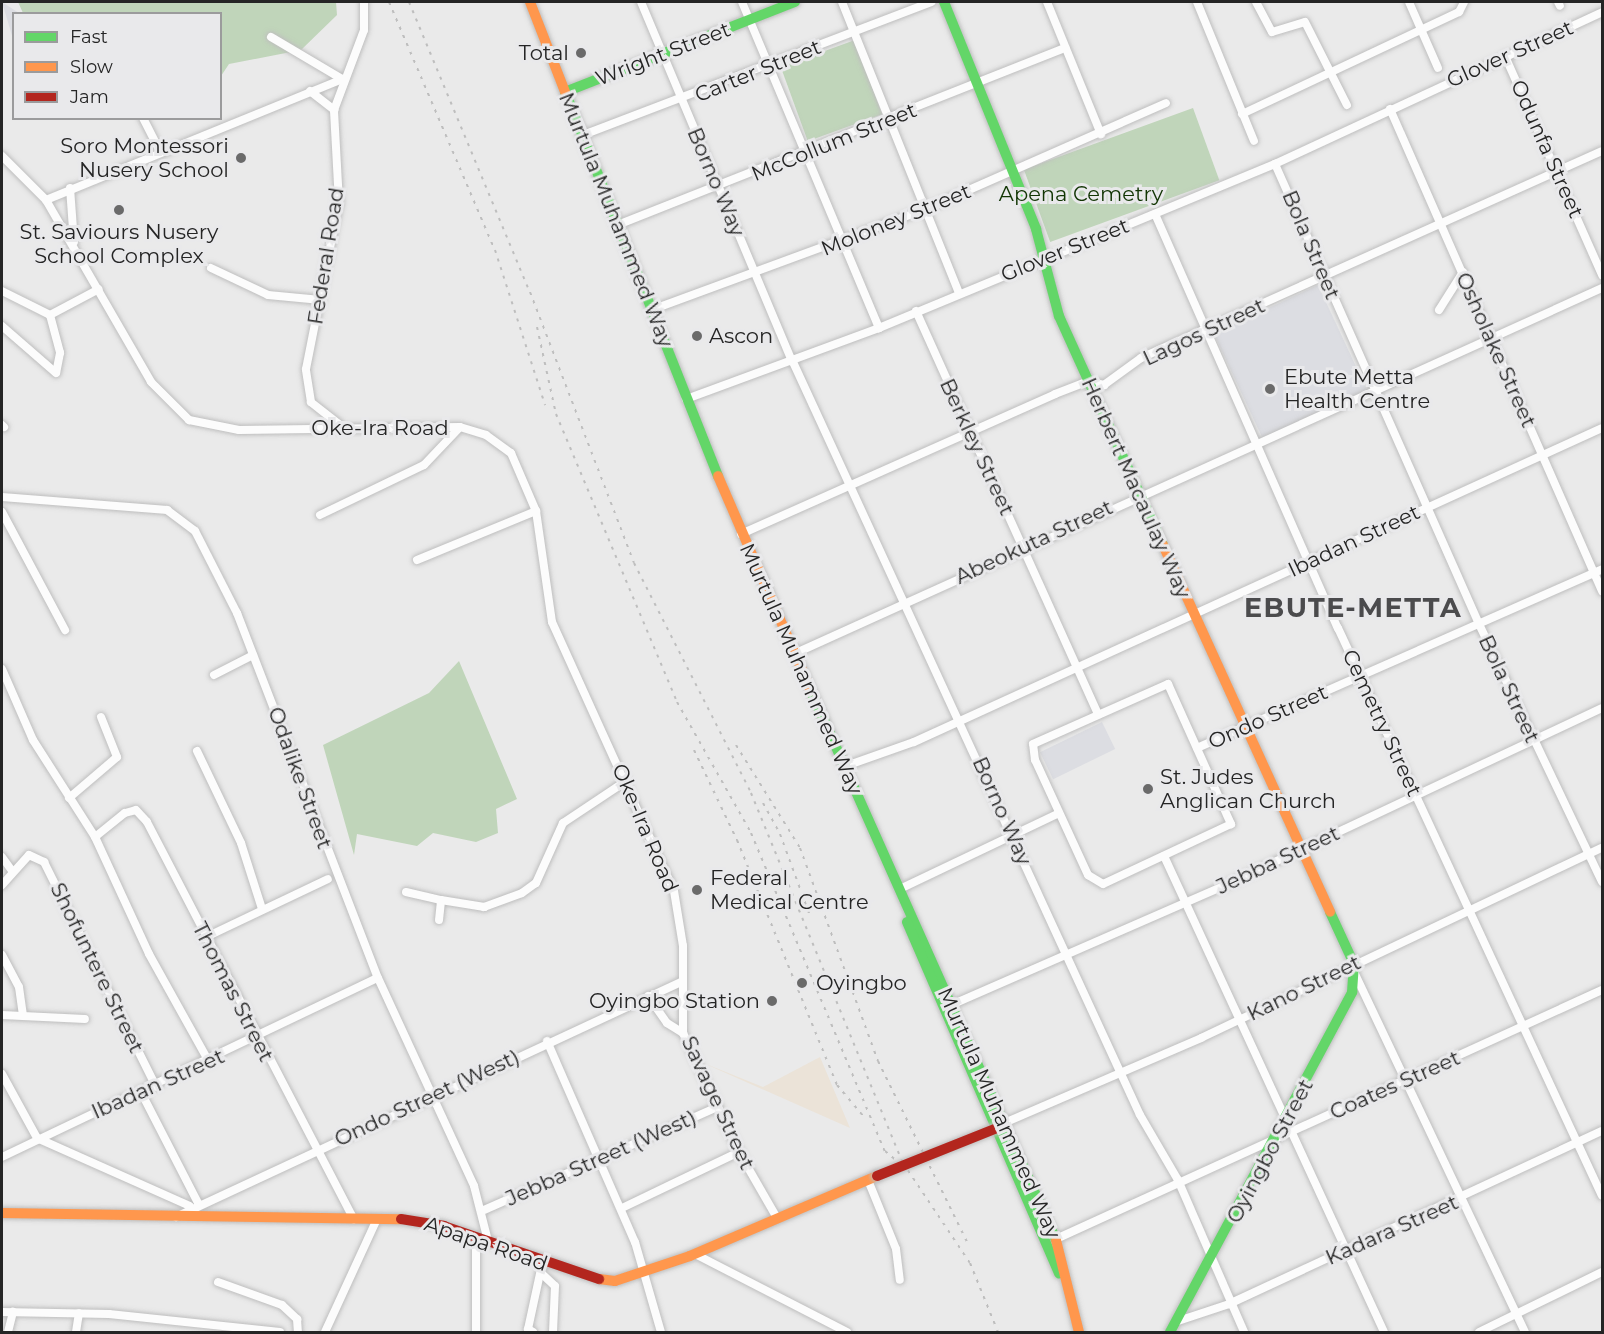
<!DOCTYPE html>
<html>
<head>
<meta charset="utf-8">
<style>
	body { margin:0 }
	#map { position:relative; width:1604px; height:1334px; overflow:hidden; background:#eaeaea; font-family:Montserrat,sans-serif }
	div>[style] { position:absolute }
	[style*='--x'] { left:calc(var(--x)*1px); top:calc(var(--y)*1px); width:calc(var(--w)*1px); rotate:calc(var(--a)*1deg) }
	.industrial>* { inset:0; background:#ebe3d8 }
	.built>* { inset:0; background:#dcdde2; transform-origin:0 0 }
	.green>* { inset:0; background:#c0d5ba; transform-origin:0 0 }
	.roads { filter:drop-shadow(0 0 2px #bebebe) drop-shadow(0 0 2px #bebebe) }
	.street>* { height:8px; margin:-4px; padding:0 4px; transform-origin:4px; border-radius:4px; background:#fcfcfc }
	.fast>* { height:10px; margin:-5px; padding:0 5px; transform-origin:5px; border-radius:5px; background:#63d668 }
	.slow>* { height:10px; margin:-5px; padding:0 5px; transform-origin:5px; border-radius:5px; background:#ff974d }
	.jam>* { height:10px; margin:-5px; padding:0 5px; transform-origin:5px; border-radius:5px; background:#b3261e }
	.rail>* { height:2px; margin-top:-1px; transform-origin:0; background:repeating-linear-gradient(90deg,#bebebe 0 3px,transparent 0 9px) }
	.bridges { filter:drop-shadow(0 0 2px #bebebe) drop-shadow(0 0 2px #bebebe) }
	.jam-bridge>* { height:10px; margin:-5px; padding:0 5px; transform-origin:5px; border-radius:5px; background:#b3261e }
	.dots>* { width:16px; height:16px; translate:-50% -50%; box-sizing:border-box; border:3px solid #e9e9eb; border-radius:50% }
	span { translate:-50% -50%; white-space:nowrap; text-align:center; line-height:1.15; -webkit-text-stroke:6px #e9e9eb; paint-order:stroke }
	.poi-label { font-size:21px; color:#252525 }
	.right { translate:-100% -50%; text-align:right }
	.left { translate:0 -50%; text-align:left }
	.street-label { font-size:21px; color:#252525 }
	.park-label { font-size:21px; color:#113503 }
	.district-label { font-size:27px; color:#4b4b4d; font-weight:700; letter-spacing:1.5px }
	.frame { position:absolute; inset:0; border:3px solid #252525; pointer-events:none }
	.legend { position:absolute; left:12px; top:12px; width:210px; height:108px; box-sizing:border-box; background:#e9e9eb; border:2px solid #9b9b9c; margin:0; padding:8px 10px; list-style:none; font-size:18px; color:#252525 }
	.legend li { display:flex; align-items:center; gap:12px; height:30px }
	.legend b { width:30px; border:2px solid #9b9b9c }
</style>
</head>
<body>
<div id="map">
	<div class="industrial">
		<div style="clip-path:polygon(820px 1057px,850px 1128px,701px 1062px,763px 1087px)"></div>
	</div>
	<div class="built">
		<div style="clip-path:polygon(2px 2px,19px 13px,14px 14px,13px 39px)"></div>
		<div style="left:1318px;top:285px;width:116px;height:115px;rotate:65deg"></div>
		<div style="left:1102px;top:722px;width:30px;height:69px;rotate:64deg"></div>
	</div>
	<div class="green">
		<div style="clip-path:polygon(18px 2px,336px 2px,337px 15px,301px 50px,229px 64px,221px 76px,220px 14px,23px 13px)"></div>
		<div style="left:855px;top:40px;width:79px;height:79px;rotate:70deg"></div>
		<div style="left:1193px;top:108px;width:77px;height:180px;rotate:70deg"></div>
		<div style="clip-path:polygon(459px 661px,517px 799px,496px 809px,498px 833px,476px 842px,433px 833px,417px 846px,357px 834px,354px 855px,323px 745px,429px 693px)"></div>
	</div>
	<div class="roads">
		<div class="street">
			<div style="--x:641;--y:2;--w:390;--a:67.2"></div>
			<div style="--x:742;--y:2;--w:354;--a:67.2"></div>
			<div style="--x:842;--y:2;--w:314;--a:68.1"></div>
			<div style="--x:1047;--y:2;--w:143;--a:67.8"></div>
			<div style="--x:1197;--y:2;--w:150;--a:67.7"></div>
			<div style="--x:1256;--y:2;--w:34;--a:62"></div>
			<div style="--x:1272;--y:32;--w:34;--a:-17"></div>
			<div style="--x:1305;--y:22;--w:93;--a:63.2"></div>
			<div style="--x:1409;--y:2;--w:72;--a:66.3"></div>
			<div style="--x:1558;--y:2;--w:4;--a:63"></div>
			<div style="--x:271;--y:37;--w:82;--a:30.6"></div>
			<div style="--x:1505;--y:56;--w:240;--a:66.1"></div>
			<div style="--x:310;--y:91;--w:31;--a:38"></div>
			<div style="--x:1390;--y:109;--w:527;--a:66.26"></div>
			<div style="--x:1242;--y:114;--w:240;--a:-25.2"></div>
			<div style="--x:1459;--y:12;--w:11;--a:-63"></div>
			<div style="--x:143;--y:118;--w:37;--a:63"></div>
			<div style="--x:583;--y:135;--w:373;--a:-20.9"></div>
			<div style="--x:2;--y:156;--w:62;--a:45"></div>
			<div style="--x:46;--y:200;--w:210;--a:60"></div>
			<div style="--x:151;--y:382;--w:54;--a:45"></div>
			<div style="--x:189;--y:420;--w:51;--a:11.3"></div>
			<div style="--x:239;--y:430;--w:221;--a:-0.8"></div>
			<div style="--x:460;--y:427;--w:27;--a:17"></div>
			<div style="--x:486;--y:435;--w:31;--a:36"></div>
			<div style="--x:511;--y:453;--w:63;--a:66.7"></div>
			<div style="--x:536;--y:511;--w:112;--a:81.8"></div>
			<div style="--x:552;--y:622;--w:295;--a:65.6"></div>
			<div style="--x:674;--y:891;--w:56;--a:80.7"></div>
			<div style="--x:683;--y:946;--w:87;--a:90"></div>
			<div style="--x:683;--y:1033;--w:132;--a:64.8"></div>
			<div style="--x:739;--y:1152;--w:76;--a:60.1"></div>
			<div style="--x:1275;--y:164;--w:503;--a:66.08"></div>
			<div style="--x:1479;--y:624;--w:286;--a:64.5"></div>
			<div style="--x:70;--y:188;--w:54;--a:85.8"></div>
			<div style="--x:46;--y:200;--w:320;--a:-22.2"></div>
			<div style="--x:1155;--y:214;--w:453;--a:66.2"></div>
			<div style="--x:1338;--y:628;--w:626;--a:65.07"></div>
			<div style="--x:620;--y:224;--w:479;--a:-21.6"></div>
			<div style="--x:211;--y:268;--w:63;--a:25.3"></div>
			<div style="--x:268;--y:295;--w:53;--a:5.4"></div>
			<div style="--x:2;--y:291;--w:54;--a:26.6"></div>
			<div style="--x:50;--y:315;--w:39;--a:75"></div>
			<div style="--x:60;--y:353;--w:20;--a:101"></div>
			<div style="--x:56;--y:373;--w:72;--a:-139"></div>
			<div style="--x:654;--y:309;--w:292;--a:-20.2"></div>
			<div style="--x:928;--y:208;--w:260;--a:-23.8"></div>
			<div style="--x:1439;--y:310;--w:45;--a:-57.7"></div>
			<div style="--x:916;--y:311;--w:442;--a:65.7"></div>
			<div style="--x:50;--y:315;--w:55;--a:-28"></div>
			<div style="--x:793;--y:362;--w:829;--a:65.26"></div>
			<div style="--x:1140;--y:1115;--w:75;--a:59.7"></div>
			<div style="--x:1178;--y:1180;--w:166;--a:66.5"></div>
			<div style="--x:686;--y:399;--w:206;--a:-20.2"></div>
			<div style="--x:879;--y:328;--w:429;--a:-22.5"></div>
			<div style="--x:1275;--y:164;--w:361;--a:-24.9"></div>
			<div style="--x:2;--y:425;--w:3;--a:45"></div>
			<div style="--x:340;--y:425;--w:37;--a:-142"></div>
			<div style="--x:311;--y:402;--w:33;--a:-99"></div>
			<div style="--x:306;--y:369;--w:169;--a:-78.8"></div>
			<div style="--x:339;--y:203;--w:93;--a:-93.1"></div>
			<div style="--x:334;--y:110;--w:85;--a:-69.4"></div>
			<div style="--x:364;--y:30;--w:28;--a:-90"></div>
			<div style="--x:2;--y:497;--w:166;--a:4.5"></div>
			<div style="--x:167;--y:510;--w:35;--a:37"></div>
			<div style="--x:195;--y:531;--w:92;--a:62.9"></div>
			<div style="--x:237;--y:613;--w:391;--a:68.9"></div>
			<div style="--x:378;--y:978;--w:229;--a:65.2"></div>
			<div style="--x:474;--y:1186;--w:57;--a:75.7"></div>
			<div style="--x:2;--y:512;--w:134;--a:61.9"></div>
			<div style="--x:320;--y:515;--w:115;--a:-25.7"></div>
			<div style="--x:424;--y:465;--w:52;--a:-46.5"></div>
			<div style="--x:741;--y:534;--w:344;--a:-24"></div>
			<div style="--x:1055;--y:394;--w:36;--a:-21"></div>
			<div style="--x:1089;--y:381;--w:16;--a:15"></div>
			<div style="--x:1104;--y:385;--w:46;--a:-36.1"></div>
			<div style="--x:1141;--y:358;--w:505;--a:-24.18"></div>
			<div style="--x:417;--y:560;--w:129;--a:-22.4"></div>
			<div style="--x:796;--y:653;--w:885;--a:-24.36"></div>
			<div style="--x:2;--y:669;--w:77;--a:66.4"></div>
			<div style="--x:33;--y:740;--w:115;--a:57.4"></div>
			<div style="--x:95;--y:837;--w:129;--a:65.2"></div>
			<div style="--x:149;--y:954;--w:124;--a:60.9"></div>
			<div style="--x:214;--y:675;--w:44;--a:-27.1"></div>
			<div style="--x:1168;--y:684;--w:154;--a:65.8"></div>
			<div style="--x:1231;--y:824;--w:141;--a:154.9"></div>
			<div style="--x:1103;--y:884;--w:17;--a:-149"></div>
			<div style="--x:1088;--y:875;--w:127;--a:-114.7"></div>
			<div style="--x:1035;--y:760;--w:16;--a:-97"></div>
			<div style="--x:1033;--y:744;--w:148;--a:-24"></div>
			<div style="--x:1197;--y:748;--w:443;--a:-23.8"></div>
			<div style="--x:197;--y:751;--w:102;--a:64.4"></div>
			<div style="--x:241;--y:843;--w:69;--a:72.3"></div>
			<div style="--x:843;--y:767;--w:75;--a:-19.4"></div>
			<div style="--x:914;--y:742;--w:756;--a:-24.53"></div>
			<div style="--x:69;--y:798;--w:63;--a:-40.5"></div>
			<div style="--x:117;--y:757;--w:43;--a:-111.8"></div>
			<div style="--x:95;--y:837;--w:38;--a:-39"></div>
			<div style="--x:125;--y:813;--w:11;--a:-15"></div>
			<div style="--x:136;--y:810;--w:16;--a:47"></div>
			<div style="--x:147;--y:822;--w:448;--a:62.5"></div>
			<div style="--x:1164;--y:856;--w:524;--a:65.19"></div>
			<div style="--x:2;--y:857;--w:17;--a:54"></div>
			<div style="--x:2;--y:885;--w:40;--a:-48"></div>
			<div style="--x:29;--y:855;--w:17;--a:25"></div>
			<div style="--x:44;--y:862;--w:251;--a:63.5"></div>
			<div style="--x:900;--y:889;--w:176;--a:-25.5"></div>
			<div style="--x:406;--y:892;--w:36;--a:13"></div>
			<div style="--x:439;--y:920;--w:20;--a:-84"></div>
			<div style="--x:441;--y:900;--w:44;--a:9.2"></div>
			<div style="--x:484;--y:907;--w:40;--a:-20.2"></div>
			<div style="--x:522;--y:893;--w:17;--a:-36"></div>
			<div style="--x:536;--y:883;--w:66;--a:-65.8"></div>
			<div style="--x:563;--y:823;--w:76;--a:-33.7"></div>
			<div style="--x:204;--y:938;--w:137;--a:-25.4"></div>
			<div style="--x:2;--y:955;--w:36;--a:62"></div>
			<div style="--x:19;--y:987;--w:27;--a:82"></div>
			<div style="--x:1355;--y:974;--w:396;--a:64.6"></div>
			<div style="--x:648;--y:996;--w:33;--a:55"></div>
			<div style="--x:667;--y:1023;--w:19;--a:32"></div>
			<div style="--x:951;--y:1005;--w:305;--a:-23.6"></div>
			<div style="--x:1230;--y:883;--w:411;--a:-25.2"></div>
			<div style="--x:2;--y:1015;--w:83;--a:2.8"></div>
			<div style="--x:547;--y:1041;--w:219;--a:66.4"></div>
			<div style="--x:635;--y:1242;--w:94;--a:73.9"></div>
			<div style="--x:2;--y:1074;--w:73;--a:61.3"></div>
			<div style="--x:37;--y:1138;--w:167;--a:24"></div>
			<div style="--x:142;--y:1094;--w:123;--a:62.8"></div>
			<div style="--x:1004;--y:1123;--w:215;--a:-23.3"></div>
			<div style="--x:1201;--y:1038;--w:444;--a:-25.4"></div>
			<div style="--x:2;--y:1157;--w:416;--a:-25.5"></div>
			<div style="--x:868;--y:1180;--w:74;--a:67.9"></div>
			<div style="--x:896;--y:1249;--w:31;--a:83"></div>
			<div style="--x:622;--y:1208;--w:130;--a:-25.6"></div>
			<div style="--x:484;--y:1210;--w:256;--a:-23.8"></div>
			<div style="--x:176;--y:1217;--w:559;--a:-24.96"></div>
			<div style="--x:1056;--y:1239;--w:600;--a:-24.52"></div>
			<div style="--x:695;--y:1254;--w:171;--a:27.2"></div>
			<div style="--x:541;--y:1273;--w:19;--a:43"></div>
			<div style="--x:555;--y:1286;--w:46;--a:92.5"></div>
			<div style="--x:218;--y:1282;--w:68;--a:19.8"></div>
			<div style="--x:282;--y:1305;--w:21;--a:43"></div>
			<div style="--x:297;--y:1319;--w:13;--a:86"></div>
			<div style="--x:2;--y:1312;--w:107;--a:1.1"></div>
			<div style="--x:109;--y:1314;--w:172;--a:6"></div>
			<div style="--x:1178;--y:1321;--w:54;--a:-18.4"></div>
			<div style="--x:1229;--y:1304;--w:411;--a:-24.9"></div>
			<div style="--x:8;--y:1332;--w:21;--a:-76"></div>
			<div style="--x:76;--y:1332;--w:19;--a:-81"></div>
			<div style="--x:325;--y:1332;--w:124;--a:-65.3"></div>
			<div style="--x:476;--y:1332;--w:93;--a:-90"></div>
			<div style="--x:533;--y:1332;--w:6;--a:-149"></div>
			<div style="--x:528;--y:1329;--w:66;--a:-77.8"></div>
			<div style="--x:1479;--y:1332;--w:137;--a:-26"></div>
		</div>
		<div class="fast">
			<div style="--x:944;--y:2;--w:245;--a:67.9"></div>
			<div style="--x:1036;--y:229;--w:90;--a:75.2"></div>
			<div style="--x:1059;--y:316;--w:252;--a:65.6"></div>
			<div style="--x:718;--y:476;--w:413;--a:-111.7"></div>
			<div style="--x:565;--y:92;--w:247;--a:-21.4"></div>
			<div style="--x:811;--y:691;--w:601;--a:65.95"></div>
			<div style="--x:907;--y:922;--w:383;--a:66.6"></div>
			<div style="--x:1170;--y:1332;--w:386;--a:-61.8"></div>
			<div style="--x:1352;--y:992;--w:28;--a:-86"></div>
			<div style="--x:1354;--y:964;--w:57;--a:-114.8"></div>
		</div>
		<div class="slow">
			<div style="--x:530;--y:2;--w:97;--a:68.7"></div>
			<div style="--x:718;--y:476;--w:234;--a:66.6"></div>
			<div style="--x:1163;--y:545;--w:403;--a:65.5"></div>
			<div style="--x:2;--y:1213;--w:399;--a:0.9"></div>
			<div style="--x:1056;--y:1240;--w:95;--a:76"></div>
			<div style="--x:599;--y:1279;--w:16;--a:7"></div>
			<div style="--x:615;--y:1281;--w:79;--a:-18.4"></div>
			<div style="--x:690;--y:1256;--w:203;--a:-23.2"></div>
		</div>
		<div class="jam">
			<div style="--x:401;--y:1219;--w:44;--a:9.2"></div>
			<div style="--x:444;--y:1226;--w:164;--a:18.9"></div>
		</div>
	</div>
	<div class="rail">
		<div style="--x:389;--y:2;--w:270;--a:66.9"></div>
		<div style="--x:495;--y:250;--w:163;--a:72.1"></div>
		<div style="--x:409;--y:2;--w:314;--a:67.4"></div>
		<div style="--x:530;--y:292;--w:290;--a:69"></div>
		<div style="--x:634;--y:563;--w:258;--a:63"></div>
		<div style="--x:751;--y:793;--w:400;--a:67.7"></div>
		<div style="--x:903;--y:1163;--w:120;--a:56.2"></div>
		<div style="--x:970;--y:1263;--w:74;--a:67.9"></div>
		<div style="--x:537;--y:327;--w:89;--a:77.7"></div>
		<div style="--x:556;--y:414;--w:312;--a:67.2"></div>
		<div style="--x:677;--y:702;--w:150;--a:60.5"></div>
		<div style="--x:751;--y:833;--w:345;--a:67.2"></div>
		<div style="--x:885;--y:1151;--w:23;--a:40"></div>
		<div style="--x:736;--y:745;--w:121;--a:58.1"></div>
		<div style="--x:800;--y:848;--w:227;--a:69.9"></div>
		<div style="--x:878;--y:1061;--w:204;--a:63.8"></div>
		<div style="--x:694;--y:750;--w:100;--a:64.5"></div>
		<div style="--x:737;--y:840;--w:265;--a:67.8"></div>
		<div style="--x:837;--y:1085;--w:43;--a:49.7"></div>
		<div style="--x:763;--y:803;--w:35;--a:61"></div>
		<div style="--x:780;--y:834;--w:87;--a:69.9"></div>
	</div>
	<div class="bridges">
		<div class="jam-bridge">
			<div style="--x:877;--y:1176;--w:129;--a:-21.8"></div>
		</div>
	</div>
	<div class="dots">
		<div style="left:581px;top:53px;background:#6a6a6a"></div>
		<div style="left:241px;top:158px;background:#6a6a6a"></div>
		<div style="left:119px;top:210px;background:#6a6a6a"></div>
		<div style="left:697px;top:336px;background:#6a6a6a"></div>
		<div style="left:1270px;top:389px;background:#6a6a6a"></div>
		<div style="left:1148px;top:789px;background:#6a6a6a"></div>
		<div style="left:697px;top:890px;background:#6a6a6a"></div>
		<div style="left:802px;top:983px;background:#6a6a6a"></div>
		<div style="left:772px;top:1001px;background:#6a6a6a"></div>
	</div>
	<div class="poi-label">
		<span class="right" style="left:569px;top:53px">Total</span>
		<span class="right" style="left:229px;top:158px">Soro Montessori<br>Nusery School</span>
		<span style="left:119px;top:244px">St. Saviours Nusery<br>School Complex</span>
		<span class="left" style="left:709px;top:336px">Ascon</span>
		<span class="left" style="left:1284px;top:389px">Ebute Metta<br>Health Centre</span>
		<span class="left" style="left:1160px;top:789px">St. Judes<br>Anglican Church</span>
		<span class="left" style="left:710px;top:890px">Federal<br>Medical Centre</span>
		<span class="left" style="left:816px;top:983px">Oyingbo</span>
		<span class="right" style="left:760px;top:1001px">Oyingbo Station</span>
	</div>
	<div class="street-label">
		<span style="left:663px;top:54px;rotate:-21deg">Wright Street</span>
		<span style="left:1510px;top:54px;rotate:-24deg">Glover Street</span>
		<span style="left:758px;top:71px;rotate:-22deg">Carter Street</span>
		<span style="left:834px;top:142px;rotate:-22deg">McCollum Street</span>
		<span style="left:1547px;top:149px;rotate:66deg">Odunfa Street</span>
		<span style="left:716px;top:182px;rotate:67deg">Borno Way</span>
		<span style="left:616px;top:220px;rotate:68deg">Murtula Muhammed Way</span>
		<span style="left:896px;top:220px;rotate:-22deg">Moloney Street</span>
		<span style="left:1311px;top:245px;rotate:67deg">Bola Street</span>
		<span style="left:1065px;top:250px;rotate:-22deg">Glover Street</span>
		<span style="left:326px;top:256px;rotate:-81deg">Federal Road</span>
		<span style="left:1204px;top:332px;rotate:-25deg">Lagos Street</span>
		<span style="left:1496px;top:350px;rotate:66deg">Osholake Street</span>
		<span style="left:380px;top:428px">Oke-Ira Road</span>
		<span style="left:977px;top:447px;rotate:65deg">Berkley Street</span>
		<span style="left:1136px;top:488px;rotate:66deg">Herbert Macaulay Way</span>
		<span style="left:1354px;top:541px;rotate:-25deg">Ibadan Street</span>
		<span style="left:1034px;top:542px;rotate:-25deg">Abeokuta Street</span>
		<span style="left:801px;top:669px;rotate:66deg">Murtula Muhammed Way</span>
		<span style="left:1509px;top:689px;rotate:65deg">Bola Street</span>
		<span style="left:1268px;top:717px;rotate:-24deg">Ondo Street</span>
		<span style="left:1382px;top:723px;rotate:65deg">Cemetry Street</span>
		<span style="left:300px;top:778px;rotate:70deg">Odalike Street</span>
		<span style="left:1002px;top:811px;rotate:66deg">Borno Way</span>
		<span style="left:645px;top:828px;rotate:67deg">Oke-Ira Road</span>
		<span style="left:1278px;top:860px;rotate:-25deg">Jebba Street</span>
		<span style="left:97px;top:968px;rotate:64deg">Shofuntere Street</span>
		<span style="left:1304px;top:988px;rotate:-26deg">Kano Street</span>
		<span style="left:233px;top:992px;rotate:63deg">Thomas Street</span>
		<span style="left:158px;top:1084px;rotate:-24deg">Ibadan Street</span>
		<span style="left:1395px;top:1085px;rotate:-24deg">Coates Street</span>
		<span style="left:427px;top:1098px;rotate:-25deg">Ondo Street (West)</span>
		<span style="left:718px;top:1103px;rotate:65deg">Savage Street</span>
		<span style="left:999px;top:1113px;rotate:66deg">Murtula Muhammed Way</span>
		<span style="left:1270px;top:1151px;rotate:-62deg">Oyingbo Street</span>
		<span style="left:601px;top:1158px;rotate:-24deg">Jebba Street (West)</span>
		<span style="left:1392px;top:1230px;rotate:-24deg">Kadara Street</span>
		<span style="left:486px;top:1244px;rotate:19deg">Apapa Road</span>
	</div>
	<div class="park-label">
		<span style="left:1081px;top:194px">Apena Cemetry</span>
	</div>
	<div class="district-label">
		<span style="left:1353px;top:608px">EBUTE-METTA</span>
	</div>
	<div class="frame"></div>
	<ul class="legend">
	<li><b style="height:8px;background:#63d668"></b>Fast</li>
	<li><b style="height:8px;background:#ff974d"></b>Slow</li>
	<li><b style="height:8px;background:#b3261e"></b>Jam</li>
	</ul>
</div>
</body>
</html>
